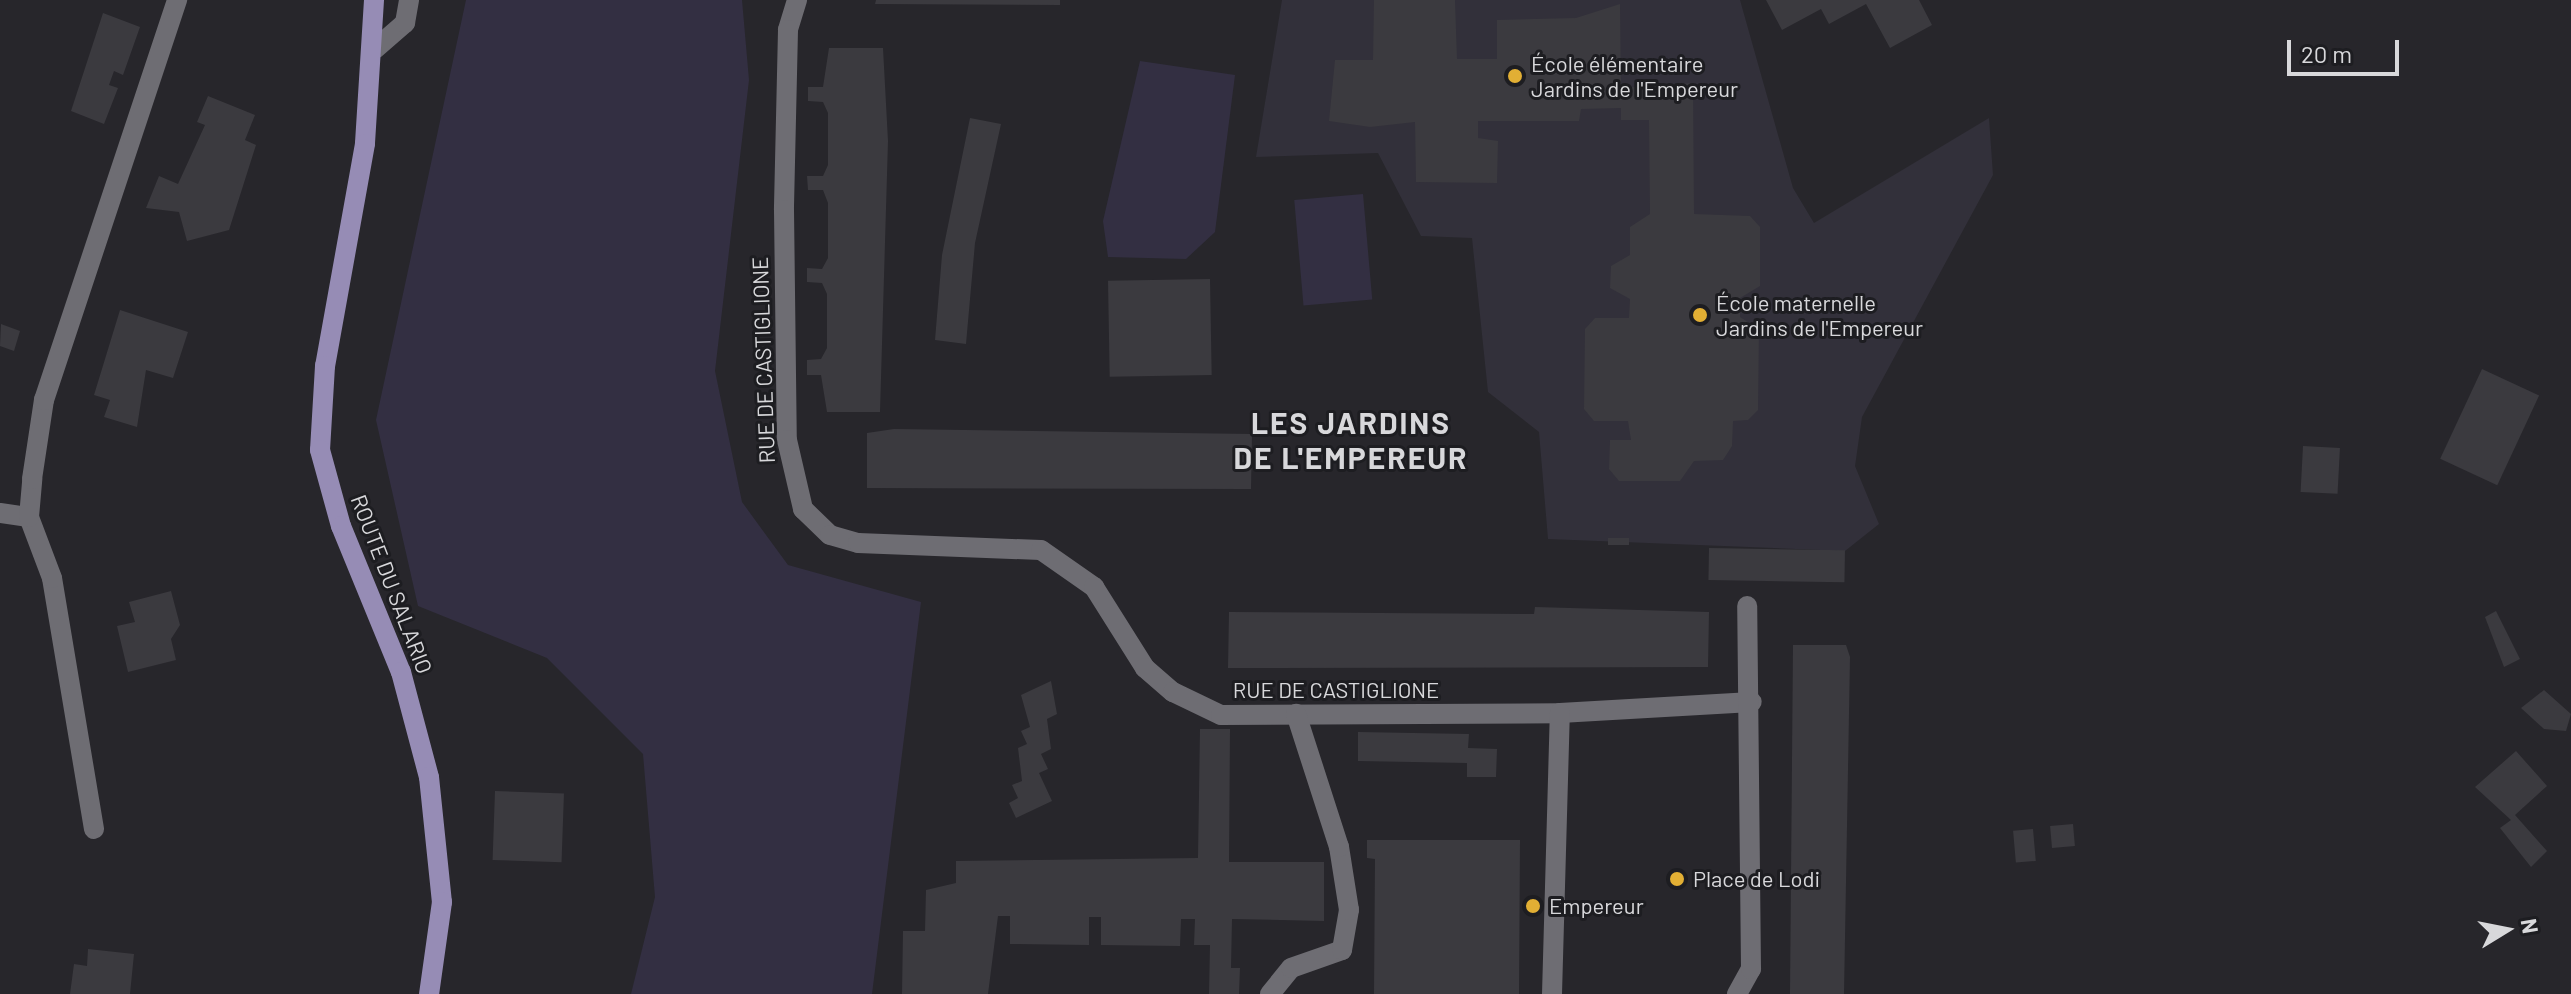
<!DOCTYPE html>
<html>
<head>
<meta charset="utf-8">
<style>
	body { margin:0 }
	#map { position:relative; width:2571px; height:994px; overflow:hidden; background:#27262b; font-family:Barlow,sans-serif }
	div>[style] { position:absolute }
	[style*='--x'] { left:calc(var(--x)*1px); top:calc(var(--y)*1px); width:calc(var(--w)*1px); rotate:calc(var(--a)*1deg) }
	.built>* { inset:0; background:#32303a }
	.green>* { inset:0; background:#332f42; transform-origin:0 0 }
	.building>* { inset:0; background:#3b3a3f; transform-origin:0 0 }
	.minor>* { height:20px; margin:-10px; padding:0 10px; transform-origin:10px; border-radius:10px; background:#6e6d73 }
	.major>* { height:20px; margin:-10px; padding:0 10px; transform-origin:10px; border-radius:10px; background:#968cb5 }
	.dots>* { width:22px; height:22px; translate:-50% -50%; box-sizing:border-box; border:4px solid #1d1d21; border-radius:50% }
	span { translate:-50% -50%; white-space:nowrap; text-align:center; line-height:1.15; -webkit-text-stroke:6px #1d1d21; paint-order:stroke }
	.poi-label { font-size:22px; color:#d8d8db }
	.left { translate:0 -50%; text-align:left }
	.street-label { font-size:22px; color:#d8d8db }
	.district-label { font-size:30px; color:#d8d8db; font-weight:700; letter-spacing:2px }
	.north { position:absolute; left:2467px; top:890px; width:80px; height:80px; -webkit-text-stroke:6px #1d1d21; paint-order:stroke; rotate:80deg; font-size:22px; font-weight:700; line-height:32px; text-align:center; color:#d8d8db }
	.north::after { content:''; display:block; margin:auto; width:28px; height:36px; background:#d8d8db; clip-path:polygon(50% 0,100% 100%,50% 72%,0 100%) }
	.scale { position:absolute; left:2287px; top:40px; width:112px; height:36px; box-sizing:border-box; border:4px solid #d8d8db; border-top:0; padding-left:10px; font-size:24px; line-height:28px; white-space:nowrap; color:#d8d8db; -webkit-text-stroke:6px #1d1d21; paint-order:stroke }
</style>
</head>
<body>
<div id="map">
	<div class="built">
		<div style="clip-path:polygon(1282px 0,1740px 0,1793px 188px,1814px 223px,1989px 118px,1993px 175px,1862px 417px,1855px 466px,1879px 524px,1845px 551px,1548px 539px,1539px 432px,1488px 392px,1472px 238px,1421px 236px,1378px 153px,1256px 157px)"></div>
	</div>
	<div class="green">
		<div style="clip-path:polygon(466px 0,742px 0,749px 80px,715px 371px,742px 502px,788px 565px,921px 602px,872px 994px,631px 994px,655px 897px,643px 754px,547px 658px,418px 606px,376px 420px)"></div>
		<div style="clip-path:polygon(1140px 61px,1235px 75px,1215px 232px,1186px 259px,1108px 257px,1103px 221px)"></div>
		<div style="left:1363px;top:194px;width:106px;height:69px;rotate:85deg"></div>
	</div>
	<div class="building">
		<div style="clip-path:polygon(876px 0,1060px 0,1060px 5px,875px 4px)"></div>
		<div style="clip-path:polygon(1374px 0,1455px 0,1457px 59px,1497px 59px,1497px 20px,1576px 18px,1620px 4px,1621px 88px,1693px 83px,1694px 214px,1750px 216px,1760px 227px,1760px 286px,1740px 298px,1740px 317px,1759px 329px,1758px 410px,1748px 420px,1733px 421px,1732px 446px,1723px 460px,1694px 461px,1680px 481px,1619px 481px,1609px 469px,1610px 440px,1631px 440px,1628px 421px,1594px 421px,1584px 409px,1585px 329px,1595px 318px,1629px 318px,1630px 299px,1610px 288px,1611px 266px,1630px 255px,1630px 227px,1650px 214px,1649px 120px,1621px 120px,1621px 108px,1581px 109px,1579px 121px,1478px 121px,1478px 138px,1498px 141px,1497px 183px,1416px 182px,1415px 122px,1370px 127px,1329px 121px,1335px 60px,1373px 60px)"></div>
		<div style="clip-path:polygon(1766px 0,1919px 0,1932px 25px,1890px 48px,1866px 4px,1829px 24px,1821px 9px,1782px 30px)"></div>
		<div style="clip-path:polygon(103px 13px,140px 27px,123px 75px,114px 71px,109px 85px,118px 88px,104px 124px,71px 111px)"></div>
		<div style="clip-path:polygon(829px 48px,883px 48px,888px 141px,880px 412px,827px 412px,821px 375px,807px 375px,807px 360px,821px 359px,827px 348px,827px 294px,822px 283px,807px 282px,807px 268px,822px 269px,828px 258px,828px 203px,823px 190px,808px 190px,807px 176px,823px 176px,828px 165px,828px 113px,823px 102px,808px 101px,808px 87px,823px 87px)"></div>
		<div style="clip-path:polygon(208px 96px,255px 115px,245px 140px,256px 145px,229px 230px,187px 241px,179px 212px,146px 208px,159px 176px,178px 184px,205px 125px,197px 122px)"></div>
		<div style="clip-path:polygon(970px 118px,1001px 124px,975px 243px,966px 344px,935px 340px,942px 255px)"></div>
		<div style="left:1210px;top:279px;width:96px;height:102px;rotate:89deg"></div>
		<div style="clip-path:polygon(120px 310px,188px 332px,173px 378px,146px 370px,137px 427px,104px 417px,110px 400px,94px 395px)"></div>
		<div style="clip-path:polygon(1px 324px,20px 331px,14px 351px,0 346px)"></div>
		<div style="left:2482px;top:369px;width:63px;height:99px;rotate:25deg"></div>
		<div style="clip-path:polygon(894px 429px,1252px 434px,1251px 489px,867px 488px,867px 433px)"></div>
		<div style="left:2303px;top:446px;width:37px;height:46px;rotate:3deg"></div>
		<div style="left:1608px;top:538px;width:21px;height:7px"></div>
		<div style="left:1709px;top:548px;width:136px;height:32px;rotate:1deg"></div>
		<div style="clip-path:polygon(171px 591px,180px 625px,171px 639px,176px 660px,128px 672px,117px 626px,135px 622px,129px 602px)"></div>
		<div style="clip-path:polygon(1535px 607px,1709px 612px,1708px 667px,1228px 668px,1229px 612px,1534px 614px)"></div>
		<div style="clip-path:polygon(2496px 611px,2520px 659px,2504px 667px,2485px 617px)"></div>
		<div style="clip-path:polygon(1793px 645px,1846px 645px,1850px 657px,1844px 994px,1790px 994px)"></div>
		<div style="clip-path:polygon(1051px 681px,1057px 714px,1047px 719px,1051px 749px,1041px 754px,1048px 769px,1039px 773px,1052px 801px,1016px 818px,1009px 803px,1018px 798px,1012px 785px,1022px 781px,1018px 748px,1027px 744px,1021px 731px,1030px 727px,1021px 695px)"></div>
		<div style="clip-path:polygon(2544px 690px,2571px 714px,2566px 731px,2544px 729px,2521px 708px)"></div>
		<div style="clip-path:polygon(1200px 729px,1230px 729px,1229px 862px,1324px 862px,1324px 921px,1232px 919px,1231px 968px,1240px 968px,1239px 994px,1209px 994px,1210px 945px,1194px 945px,1195px 919px,1181px 919px,1180px 946px,1101px 945px,1101px 917px,1089px 917px,1089px 945px,1010px 944px,1010px 916px,998px 916px,988px 994px,902px 994px,903px 931px,925px 931px,926px 890px,956px 883px,956px 861px,1198px 858px)"></div>
		<div style="clip-path:polygon(1358px 732px,1469px 734px,1468px 748px,1497px 749px,1496px 777px,1467px 777px,1467px 763px,1358px 761px)"></div>
		<div style="clip-path:polygon(2516px 751px,2547px 786px,2515px 815px,2547px 851px,2531px 867px,2500px 828px,2511px 820px,2475px 787px)"></div>
		<div style="left:495px;top:791px;width:69px;height:69px;rotate:2deg"></div>
		<div style="left:2073px;top:824px;width:22px;height:23px;rotate:85deg"></div>
		<div style="left:2033px;top:829px;width:32px;height:20px;rotate:85deg"></div>
		<div style="clip-path:polygon(1367px 840px,1520px 840px,1519px 994px,1374px 994px,1375px 859px,1367px 858px)"></div>
		<div style="clip-path:polygon(88px 949px,134px 954px,130px 994px,70px 994px,74px 964px,87px 966px)"></div>
	</div>
	<div class="minor">
		<div style="--x:797;--y:0;--w:31;--a:107"></div>
		<div style="--x:788;--y:30;--w:180;--a:91.3"></div>
		<div style="--x:784;--y:210;--w:230;--a:89.3"></div>
		<div style="--x:787;--y:440;--w:71;--a:76.9"></div>
		<div style="--x:803;--y:509;--w:37;--a:44"></div>
		<div style="--x:830;--y:535;--w:29;--a:16"></div>
		<div style="--x:858;--y:543;--w:183;--a:2.2"></div>
		<div style="--x:1041;--y:550;--w:65;--a:34.9"></div>
		<div style="--x:1094;--y:587;--w:96;--a:57.8"></div>
		<div style="--x:1145;--y:668;--w:37;--a:41"></div>
		<div style="--x:1173;--y:692;--w:53;--a:25.6"></div>
		<div style="--x:1221;--y:715;--w:339;--a:-0.3"></div>
		<div style="--x:1560;--y:713;--w:192;--a:-3.3"></div>
		<div style="--x:375;--y:49;--w:40;--a:-41"></div>
		<div style="--x:405;--y:23;--w:23;--a:-80"></div>
		<div style="--x:0;--y:513;--w:29;--a:8"></div>
		<div style="--x:94;--y:829;--w:254;--a:-99.5"></div>
		<div style="--x:52;--y:578;--w:65;--a:-110.7"></div>
		<div style="--x:29;--y:517;--w:38;--a:-85"></div>
		<div style="--x:32;--y:479;--w:80;--a:-81.4"></div>
		<div style="--x:44;--y:400;--w:422;--a:-71.6"></div>
		<div style="--x:1270;--y:994;--w:33;--a:-51"></div>
		<div style="--x:1291;--y:968;--w:54;--a:-19.4"></div>
		<div style="--x:1342;--y:950;--w:41;--a:-80.1"></div>
		<div style="--x:1349;--y:910;--w:64;--a:-99"></div>
		<div style="--x:1339;--y:847;--w:140;--a:-107.9"></div>
		<div style="--x:1552;--y:994;--w:281;--a:-88.4"></div>
		<div style="--x:1737;--y:994;--w:29;--a:-61"></div>
		<div style="--x:1751;--y:969;--w:363;--a:-90.6"></div>
	</div>
	<div class="major">
		<div style="--x:374;--y:0;--w:144;--a:93.6"></div>
		<div style="--x:365;--y:144;--w:226;--a:100.2"></div>
		<div style="--x:325;--y:366;--w:84;--a:93.4"></div>
		<div style="--x:320;--y:450;--w:79;--a:74.6"></div>
		<div style="--x:341;--y:526;--w:158;--a:67.7"></div>
		<div style="--x:401;--y:672;--w:109;--a:75.1"></div>
		<div style="--x:429;--y:777;--w:126;--a:84.1"></div>
		<div style="--x:442;--y:902;--w:93;--a:98"></div>
	</div>
	<div class="dots">
		<div style="left:1515px;top:76px;background:#e2af34"></div>
		<div style="left:1700px;top:315px;background:#e2af34"></div>
		<div style="left:1677px;top:879px;background:#e2af34"></div>
		<div style="left:1533px;top:906px;background:#e2af34"></div>
	</div>
	<div class="poi-label">
		<span class="left" style="left:1531px;top:76px">École élémentaire<br>Jardins de l'Empereur</span>
		<span class="left" style="left:1716px;top:315px">École maternelle<br>Jardins de l'Empereur</span>
		<span class="left" style="left:1693px;top:879px">Place de Lodi</span>
		<span class="left" style="left:1549px;top:906px">Empereur</span>
	</div>
	<div class="street-label">
		<span style="left:763px;top:360px;rotate:-92deg">RUE DE CASTIGLIONE</span>
		<span style="left:392px;top:584px;rotate:69deg">ROUTE DU SALARIO</span>
		<span style="left:1336px;top:690px">RUE DE CASTIGLIONE</span>
	</div>
	<div class="district-label">
		<span style="left:1351px;top:439px">LES JARDINS<br>DE L'EMPEREUR</span>
	</div>
	<div class="north">N</div>
	<div class="scale">20 m</div>
</div>
</body>
</html>
